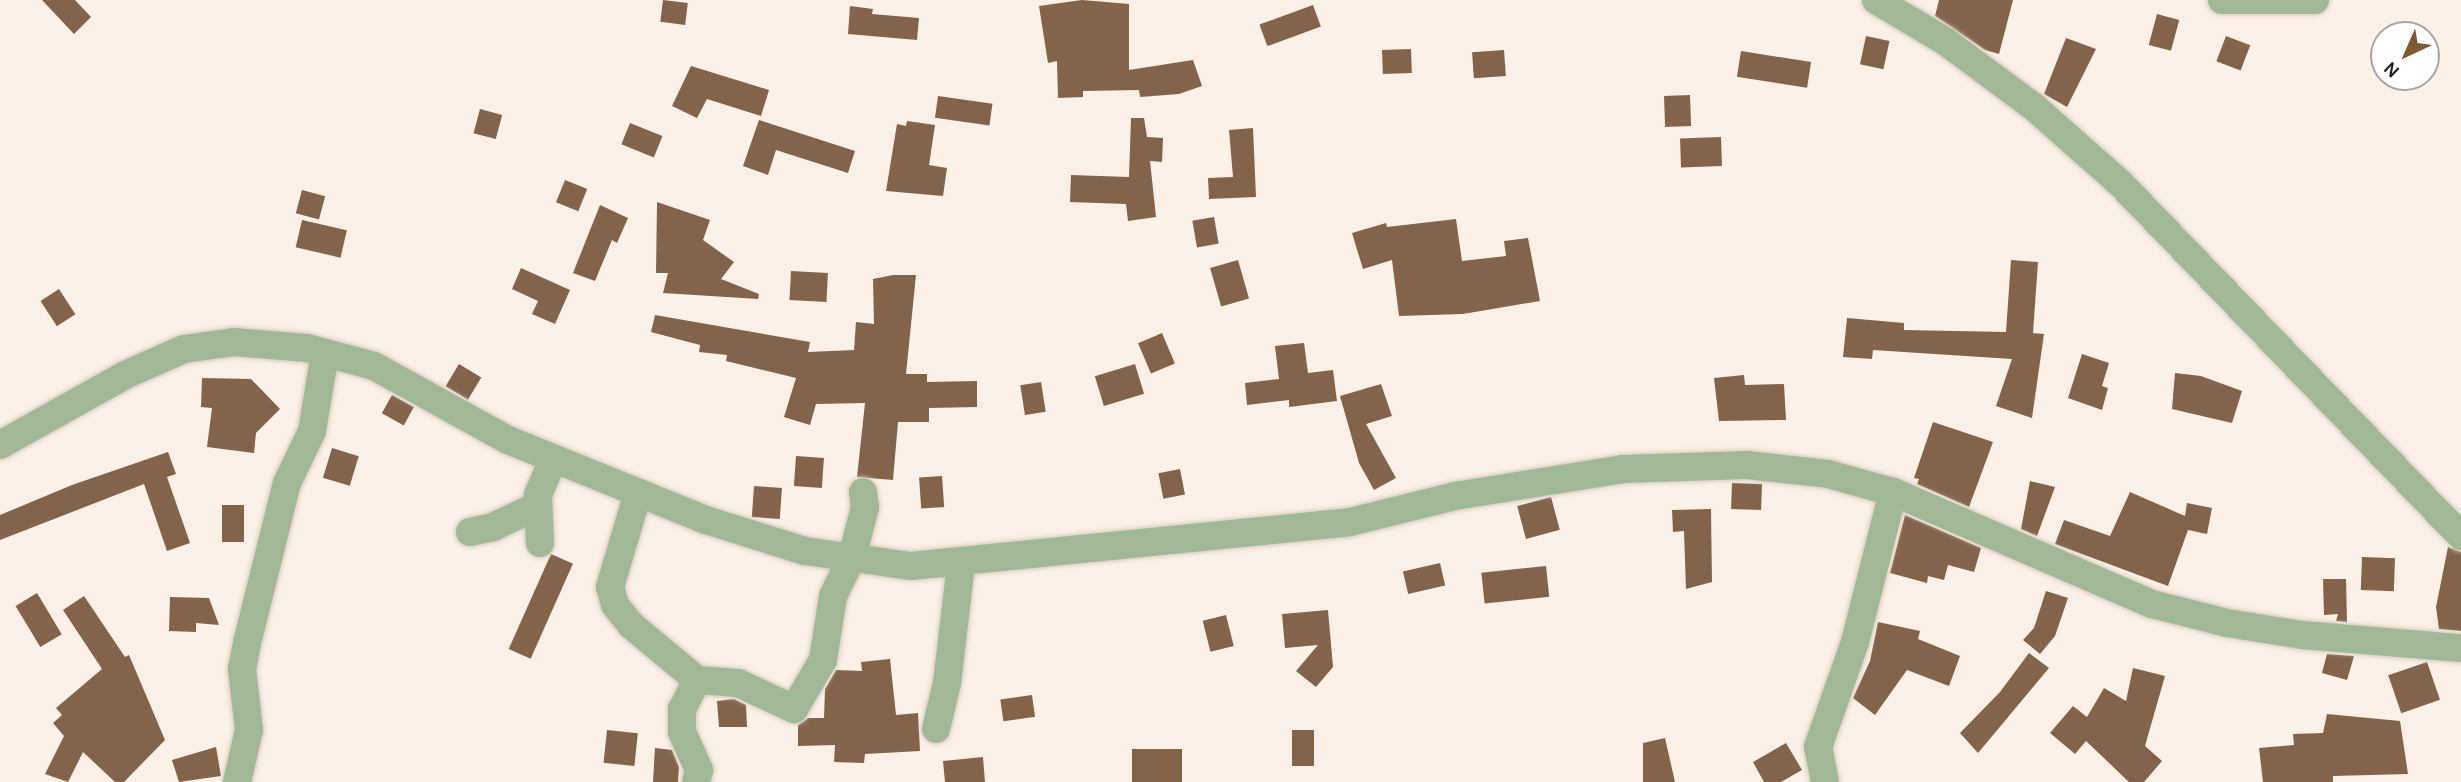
<!DOCTYPE html>
<html>
<head>
<meta charset="utf-8">
<style>
	body { margin:0 }
	#map { position:relative; width:2461px; height:782px; overflow:hidden; background:#fdf0e6; font-family:Karla,sans-serif }
	div>[style] { position:absolute }
	[style*='--x'] { left:calc(var(--x)*1px); top:calc(var(--y)*1px); width:calc(var(--w)*1px); rotate:calc(var(--a)*1deg) }
	.building>* { inset:0; background:#83634a; transform-origin:0 0 }
	.roads { filter:drop-shadow(0 0 2px #d6cbc2) drop-shadow(0 0 2px #d6cbc2) }
	.minor>* { height:28px; margin:-14px; padding:0 14px; transform-origin:14px; border-radius:14px; background:#a0b898 }
	span { translate:-50% -50%; white-space:nowrap; text-align:center; line-height:1.15; -webkit-text-stroke:7px #fff; paint-order:stroke }
	.north { position:absolute; left:2370px; top:21px; width:70px; height:70px; box-sizing:border-box; background:#fff; border:2px solid #a9a6a5; border-radius:50%; rotate:224deg; font-size:19px; font-weight:700; line-height:28px; text-align:center; color:#27211d }
	.north::after { content:''; display:block; margin:auto; width:24px; height:32px; background:#7b5a31; clip-path:polygon(50% 0,100% 100%,50% 72%,0 100%) }
</style>
</head>
<body>
<div id="map">
	<div class="building">
		<div style="clip-path:polygon(42px 0,75px 0,91px 17px,74px 34px)"></div>
		<div style="left:663px;top:0;width:25px;height:22px;rotate:7deg"></div>
		<div style="clip-path:polygon(1082px 0,1129px 4px,1129px 70px,1193px 60px,1202px 86px,1179px 94px,1140px 97px,1139px 90px,1083px 91px,1083px 97px,1058px 98px,1057px 61px,1048px 63px,1039px 6px)"></div>
		<div style="clip-path:polygon(1939px 0,2013px 0,1999px 54px,1985px 50px,1935px 16px)"></div>
		<div style="left:1313px;top:5px;width:23px;height:57px;rotate:70deg"></div>
		<div style="clip-path:polygon(850px 6px,873px 9px,872px 14px,919px 18px,917px 40px,848px 34px)"></div>
		<div style="left:2157px;top:14px;width:23px;height:32px;rotate:15deg"></div>
		<div style="left:1866px;top:36px;width:24px;height:29px;rotate:12deg"></div>
		<div style="left:2226px;top:36px;width:26px;height:27px;rotate:21deg"></div>
		<div style="clip-path:polygon(2066px 38px,2096px 49px,2067px 107px,2044px 94px)"></div>
		<div style="left:1411px;top:49px;width:24px;height:29px;rotate:88deg"></div>
		<div style="left:1504px;top:50px;width:26px;height:32px;rotate:86deg"></div>
		<div style="left:1741px;top:51px;width:71px;height:26px;rotate:9deg"></div>
		<div style="clip-path:polygon(691px 66px,769px 90px,761px 116px,707px 99px,697px 118px,672px 106px)"></div>
		<div style="left:1690px;top:95px;width:31px;height:26px;rotate:88deg"></div>
		<div style="left:938px;top:96px;width:55px;height:22px;rotate:8deg"></div>
		<div style="left:480px;top:109px;width:23px;height:25px;rotate:15deg"></div>
		<div style="clip-path:polygon(1131px 118px,1144px 118px,1147px 137px,1163px 138px,1162px 162px,1150px 161px,1156px 217px,1128px 221px,1126px 204px,1070px 202px,1071px 175px,1129px 177px)"></div>
		<div style="clip-path:polygon(759px 120px,855px 151px,848px 173px,776px 150px,768px 175px,743px 166px)"></div>
		<div style="clip-path:polygon(907px 121px,935px 125px,929px 165px,947px 168px,943px 196px,886px 191px,897px 124px,906px 126px)"></div>
		<div style="left:630px;top:123px;width:35px;height:23px;rotate:22deg"></div>
		<div style="clip-path:polygon(1253px 128px,1256px 197px,1209px 199px,1208px 178px,1233px 177px,1229px 130px)"></div>
		<div style="left:1721px;top:137px;width:29px;height:41px;rotate:88deg"></div>
		<div style="left:565px;top:180px;width:24px;height:24px;rotate:22deg"></div>
		<div style="left:302px;top:190px;width:24px;height:24px;rotate:15deg"></div>
		<div style="clip-path:polygon(657px 202px,710px 220px,703px 240px,734px 262px,721px 279px,759px 294px,758px 299px,663px 293px,668px 273px,656px 273px)"></div>
		<div style="clip-path:polygon(600px 205px,628px 218px,617px 243px,612px 240px,595px 281px,573px 273px)"></div>
		<div style="left:1214px;top:217px;width:27px;height:22px;rotate:80deg"></div>
		<div style="clip-path:polygon(1456px 219px,1462px 261px,1506px 256px,1504px 241px,1528px 238px,1540px 301px,1463px 314px,1399px 316px,1392px 260px,1363px 269px,1352px 233px,1386px 223px,1387px 227px)"></div>
		<div style="left:302px;top:220px;width:46px;height:28px;rotate:13deg"></div>
		<div style="left:1238px;top:260px;width:40px;height:29px;rotate:74deg"></div>
		<div style="clip-path:polygon(2011px 260px,2038px 262px,2033px 333px,2044px 334px,2032px 418px,1996px 406px,2012px 359px,1873px 350px,1872px 359px,1843px 357px,1847px 318px,1904px 323px,1904px 330px,2006px 332px)"></div>
		<div style="clip-path:polygon(521px 268px,570px 290px,555px 324px,532px 314px,538px 301px,512px 289px)"></div>
		<div style="left:791px;top:271px;width:37px;height:29px;rotate:3deg"></div>
		<div style="clip-path:polygon(893px 275px,916px 275px,906px 374px,927px 374px,927px 382px,977px 381px,977px 407px,929px 408px,929px 422px,898px 422px,893px 480px,857px 477px,865px 403px,816px 404px,810px 425px,784px 417px,796px 378px,726px 361px,727px 355px,699px 352px,700px 345px,651px 332px,655px 315px,810px 342px,808px 352px,854px 350px,856px 322px,874px 324px,873px 279px)"></div>
		<div style="left:59px;top:289px;width:30px;height:22px;rotate:57deg"></div>
		<div style="left:1162px;top:333px;width:33px;height:26px;rotate:67deg"></div>
		<div style="clip-path:polygon(1304px 343px,1308px 373px,1333px 370px,1337px 401px,1289px 407px,1289px 400px,1247px 405px,1245px 383px,1279px 379px,1275px 346px)"></div>
		<div style="clip-path:polygon(2082px 354px,2109px 363px,2102px 386px,2108px 388px,2102px 410px,2068px 398px)"></div>
		<div style="left:459px;top:364px;width:26px;height:26px;rotate:31deg"></div>
		<div style="left:1135px;top:364px;width:31px;height:42px;rotate:73deg"></div>
		<div style="clip-path:polygon(2175px 373px,2201px 376px,2242px 391px,2232px 423px,2172px 409px)"></div>
		<div style="clip-path:polygon(1744px 375px,1745px 385px,1784px 384px,1786px 420px,1719px 421px,1714px 378px)"></div>
		<div style="clip-path:polygon(202px 378px,251px 379px,280px 409px,256px 433px,254px 453px,207px 447px,212px 408px,201px 407px)"></div>
		<div style="left:1041px;top:382px;width:30px;height:21px;rotate:81deg"></div>
		<div style="clip-path:polygon(1381px 384px,1392px 416px,1366px 424px,1396px 478px,1374px 490px,1359px 463px,1340px 396px)"></div>
		<div style="left:392px;top:395px;width:25px;height:21px;rotate:29deg"></div>
		<div style="clip-path:polygon(1933px 422px,1993px 442px,1969px 507px,1917px 484px,1919px 479px,1914px 478px)"></div>
		<div style="left:332px;top:448px;width:28px;height:31px;rotate:17deg"></div>
		<div style="clip-path:polygon(168px 452px,176px 474px,167px 477px,190px 543px,167px 551px,144px 484px,0 540px,0 515px,72px 485px)"></div>
		<div style="left:796px;top:456px;width:28px;height:30px;rotate:4deg"></div>
		<div style="left:1180px;top:469px;width:26px;height:22px;rotate:79deg"></div>
		<div style="left:942px;top:476px;width:31px;height:23px;rotate:86deg"></div>
		<div style="clip-path:polygon(2030px 481px,2055px 487px,2037px 536px,2021px 529px)"></div>
		<div style="left:1732px;top:483px;width:30px;height:26px;rotate:2deg"></div>
		<div style="left:754px;top:486px;width:28px;height:31px;rotate:4deg"></div>
		<div style="clip-path:polygon(2130px 492px,2185px 516px,2187px 503px,2212px 508px,2207px 534px,2188px 530px,2168px 586px,2055px 544px,2064px 520px,2110px 536px)"></div>
		<div style="left:1551px;top:497px;width:34px;height:35px;rotate:75deg"></div>
		<div style="left:222px;top:505px;width:22px;height:37px"></div>
		<div style="clip-path:polygon(1711px 509px,1712px 582px,1686px 589px,1684px 531px,1673px 532px,1672px 510px)"></div>
		<div style="clip-path:polygon(1905px 515px,1981px 548px,1974px 572px,1948px 565px,1944px 580px,1928px 576px,1927px 583px,1890px 573px)"></div>
		<div style="clip-path:polygon(2448px 547px,2461px 552px,2461px 631px,2439px 629px,2436px 607px)"></div>
		<div style="left:551px;top:554px;width:24px;height:104px;rotate:24deg"></div>
		<div style="left:2362px;top:557px;width:33px;height:33px;rotate:2deg"></div>
		<div style="left:1440px;top:563px;width:23px;height:38px;rotate:77deg"></div>
		<div style="left:1546px;top:566px;width:31px;height:65px;rotate:84deg"></div>
		<div style="clip-path:polygon(2323px 579px,2346px 579px,2347px 622px,2336px 621px,2338px 614px,2324px 615px)"></div>
		<div style="clip-path:polygon(2046px 591px,2068px 598px,2055px 636px,2040px 654px,2023px 640px,2034px 628px)"></div>
		<div style="left:37px;top:593px;width:48px;height:25px;rotate:59deg"></div>
		<div style="clip-path:polygon(84px 596px,125px 657px,129px 655px,165px 740px,124px 782px,115px 782px,83px 752px,68px 782px,45px 774px,64px 736px,53px 723px,62px 715px,56px 708px,102px 669px,63px 610px)"></div>
		<div style="clip-path:polygon(170px 597px,209px 598px,219px 625px,196px 623px,196px 632px,169px 631px)"></div>
		<div style="clip-path:polygon(1328px 610px,1333px 667px,1316px 687px,1296px 671px,1318px 645px,1285px 648px,1282px 614px)"></div>
		<div style="left:1226px;top:615px;width:32px;height:24px;rotate:76deg"></div>
		<div style="clip-path:polygon(1878px 622px,1920px 631px,1918px 639px,1960px 656px,1949px 686px,1907px 670px,1875px 715px,1853px 698px,1870px 661px)"></div>
		<div style="clip-path:polygon(2029px 653px,2049px 668px,1978px 753px,1960px 733px,2000px 692px)"></div>
		<div style="clip-path:polygon(2327px 654px,2354px 656px,2347px 680px,2322px 673px)"></div>
		<div style="clip-path:polygon(890px 659px,896px 715px,918px 713px,920px 751px,865px 754px,864px 763px,834px 762px,835px 745px,798px 746px,798px 725px,808px 718px,824px 718px,825px 689px,836px 670px,862px 671px,861px 662px)"></div>
		<div style="left:2427px;top:662px;width:40px;height:41px;rotate:71deg"></div>
		<div style="clip-path:polygon(2133px 668px,2165px 676px,2145px 746px,2162px 761px,2144px 782px,2129px 782px,2086px 741px,2075px 754px,2050px 733px,2073px 706px,2087px 717px,2104px 688px,2126px 701px)"></div>
		<div style="left:1032px;top:695px;width:22px;height:32px;rotate:82deg"></div>
		<div style="clip-path:polygon(734px 699px,746px 705px,747px 727px,719px 727px,717px 701px)"></div>
		<div style="clip-path:polygon(2327px 714px,2400px 721px,2408px 774px,2333px 776px,2333px 782px,2263px 782px,2259px 748px,2294px 745px,2293px 734px,2323px 733px)"></div>
		<div style="left:607px;top:730px;width:31px;height:33px;rotate:6deg"></div>
		<div style="left:1292px;top:730px;width:22px;height:36px"></div>
		<div style="clip-path:polygon(1665px 738px,1675px 782px,1643px 782px,1643px 743px)"></div>
		<div style="clip-path:polygon(1786px 743px,1802px 770px,1781px 782px,1764px 782px,1753px 762px)"></div>
		<div style="clip-path:polygon(216px 747px,221px 776px,179px 782px,172px 760px)"></div>
		<div style="clip-path:polygon(655px 748px,672px 750px,679px 767px,678px 782px,653px 782px)"></div>
		<div style="left:1132px;top:749px;width:50px;height:33px"></div>
		<div style="clip-path:polygon(983px 757px,985px 782px,945px 782px,943px 761px)"></div>
	</div>
	<div class="roads">
		<div class="minor">
			<div style="--x:1876;--y:0;--w:80;--a:30.7"></div>
			<div style="--x:1945;--y:41;--w:111;--a:36.6"></div>
			<div style="--x:2034;--y:107;--w:115;--a:41.5"></div>
			<div style="--x:2120;--y:183;--w:491;--a:46"></div>
			<div style="--x:2222;--y:0;--w:93;--a:0"></div>
			<div style="--x:0;--y:445;--w:143;--a:-29.2"></div>
			<div style="--x:125;--y:375;--w:64;--a:-23.8"></div>
			<div style="--x:184;--y:349;--w:50;--a:-8"></div>
			<div style="--x:234;--y:342;--w:73;--a:4.7"></div>
			<div style="--x:307;--y:348;--w:69;--a:15"></div>
			<div style="--x:374;--y:366;--w:153;--a:28.9"></div>
			<div style="--x:508;--y:440;--w:214;--a:22"></div>
			<div style="--x:706;--y:520;--w:104;--a:17.4"></div>
			<div style="--x:805;--y:551;--w:107;--a:8.1"></div>
			<div style="--x:911;--y:566;--w:441;--a:-5.7"></div>
			<div style="--x:1350;--y:522;--w:108;--a:-13.9"></div>
			<div style="--x:1455;--y:496;--w:170;--a:-9.1"></div>
			<div style="--x:1623;--y:469;--w:124;--a:-1.8"></div>
			<div style="--x:1747;--y:465;--w:81;--a:6.3"></div>
			<div style="--x:1828;--y:474;--w:67;--a:15.5"></div>
			<div style="--x:1893;--y:492;--w:282;--a:23.4"></div>
			<div style="--x:2152;--y:604;--w:77;--a:14.2"></div>
			<div style="--x:2227;--y:623;--w:76;--a:9.1"></div>
			<div style="--x:2302;--y:635;--w:160;--a:4.7"></div>
			<div style="--x:638;--y:493;--w:98;--a:106.6"></div>
			<div style="--x:610;--y:587;--w:19;--a:74"></div>
			<div style="--x:615;--y:605;--w:26;--a:51"></div>
			<div style="--x:631;--y:625;--w:86;--a:39.8"></div>
			<div style="--x:697;--y:680;--w:33;--a:117"></div>
			<div style="--x:682;--y:709;--w:23;--a:90"></div>
			<div style="--x:682;--y:732;--w:42;--a:65.9"></div>
			<div style="--x:699;--y:770;--w:12;--a:104"></div>
			<div style="--x:470;--y:532;--w:24;--a:-12"></div>
			<div style="--x:493;--y:527;--w:49;--a:-25.5"></div>
			<div style="--x:540;--y:543;--w:48;--a:-92.4"></div>
			<div style="--x:538;--y:495;--w:39;--a:-67"></div>
			<div style="--x:697;--y:680;--w:41;--a:4.2"></div>
			<div style="--x:738;--y:683;--w:62;--a:24.9"></div>
			<div style="--x:794;--y:709;--w:57;--a:-59.4"></div>
			<div style="--x:823;--y:660;--w:65;--a:-81.1"></div>
			<div style="--x:833;--y:596;--w:43;--a:-64"></div>
			<div style="--x:852;--y:557;--w:52;--a:-75.4"></div>
			<div style="--x:865;--y:507;--w:15;--a:-98"></div>
			<div style="--x:936;--y:729;--w:47;--a:-76.6"></div>
			<div style="--x:947;--y:683;--w:120;--a:-83.3"></div>
			<div style="--x:237;--y:782;--w:53;--a:-77"></div>
			<div style="--x:249;--y:730;--w:61;--a:-96.5"></div>
			<div style="--x:242;--y:669;--w:26;--a:-79"></div>
			<div style="--x:247;--y:643;--w:165;--a:-76"></div>
			<div style="--x:287;--y:483;--w:58;--a:-64.3"></div>
			<div style="--x:312;--y:431;--w:79;--a:-80.5"></div>
			<div style="--x:1825;--y:782;--w:36;--a:-101"></div>
			<div style="--x:1818;--y:747;--w:111;--a:-70.6"></div>
			<div style="--x:1855;--y:642;--w:155;--a:-75.8"></div>
		</div>
	</div>
	<div class="north">N</div>
</div>
</body>
</html>
